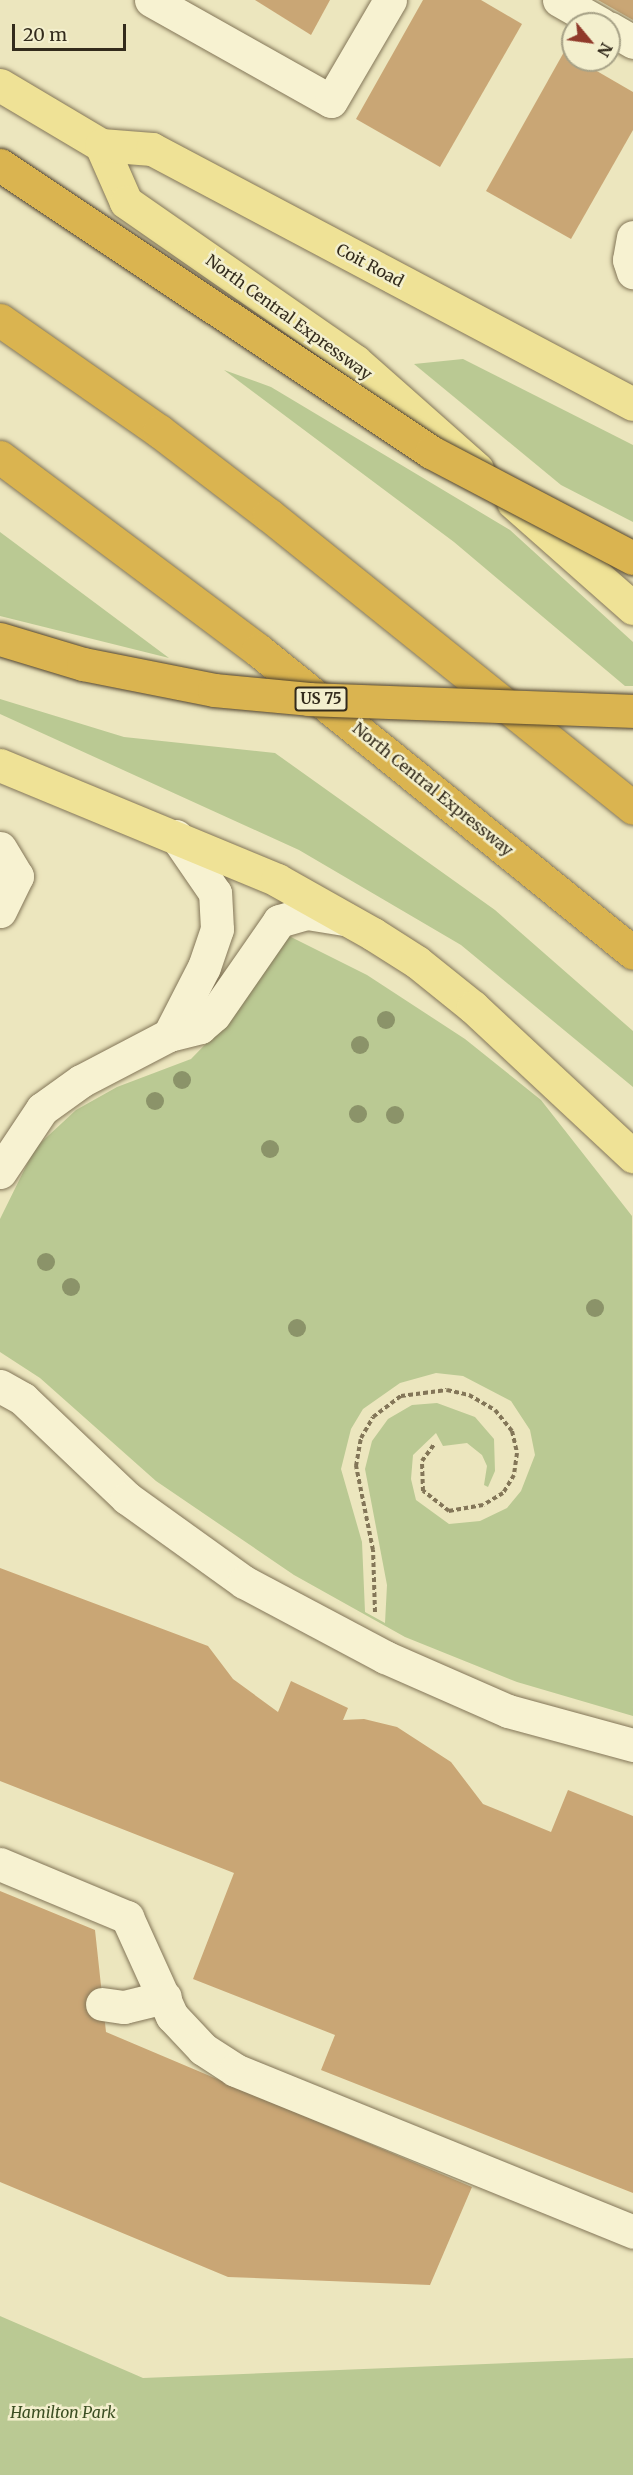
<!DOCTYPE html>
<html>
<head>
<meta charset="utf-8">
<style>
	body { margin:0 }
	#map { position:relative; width:633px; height:2475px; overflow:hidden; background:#ece6be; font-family:Merriweather,serif }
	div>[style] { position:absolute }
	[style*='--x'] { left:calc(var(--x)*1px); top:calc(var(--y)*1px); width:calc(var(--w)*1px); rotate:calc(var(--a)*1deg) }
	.green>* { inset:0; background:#bac993 }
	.building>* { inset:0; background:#c9a675 }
	.path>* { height:4px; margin-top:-2px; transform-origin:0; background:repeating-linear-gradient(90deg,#837658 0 4.5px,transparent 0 7.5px) }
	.roads { filter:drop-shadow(0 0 2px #837658) drop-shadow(0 0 2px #837658) }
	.minor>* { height:33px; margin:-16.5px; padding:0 16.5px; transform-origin:16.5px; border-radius:16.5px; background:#f7f2d1 }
	.major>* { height:33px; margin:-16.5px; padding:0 16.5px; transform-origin:16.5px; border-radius:16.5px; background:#efe296 }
	.highway>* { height:33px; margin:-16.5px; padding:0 16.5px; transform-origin:16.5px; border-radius:16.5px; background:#dab450 }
	.bridges { filter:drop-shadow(0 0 2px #51432c) drop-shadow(0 0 2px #51432c) }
	.highway-bridge>* { height:33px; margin:-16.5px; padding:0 16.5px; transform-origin:16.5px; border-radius:16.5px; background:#dab450 }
	.trees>* { width:18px; height:18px; margin:-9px; border-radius:50%; background:#8b9369 }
	span { translate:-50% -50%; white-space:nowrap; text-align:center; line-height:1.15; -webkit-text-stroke:5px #f3efcd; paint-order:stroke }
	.shield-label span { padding:2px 4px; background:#f3efcd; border:2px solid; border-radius:4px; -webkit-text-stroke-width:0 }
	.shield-label { font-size:15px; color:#332b1c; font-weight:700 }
	.street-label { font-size:16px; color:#332b1c }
	.park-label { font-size:16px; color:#3c4f23; font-style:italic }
	.north { position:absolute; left:561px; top:12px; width:60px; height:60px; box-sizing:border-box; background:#f3efcd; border:2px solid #a6a186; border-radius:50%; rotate:119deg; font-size:16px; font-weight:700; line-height:24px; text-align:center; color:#332b1c }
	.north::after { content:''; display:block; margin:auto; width:21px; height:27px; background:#903a2a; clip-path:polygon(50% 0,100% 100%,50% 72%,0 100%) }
	.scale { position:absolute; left:12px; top:24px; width:114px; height:27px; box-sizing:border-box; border:3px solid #332b1c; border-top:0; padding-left:8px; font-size:18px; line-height:21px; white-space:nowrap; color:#332b1c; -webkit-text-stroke:4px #f3efcd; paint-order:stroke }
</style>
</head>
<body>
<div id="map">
	<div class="green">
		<div style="clip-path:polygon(463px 359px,633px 445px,633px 522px,561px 485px,414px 364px)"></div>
		<div style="clip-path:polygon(224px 370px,271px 387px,510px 530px,633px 642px,633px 686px,625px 686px,454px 542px)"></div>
		<div style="clip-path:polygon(0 532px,169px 658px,0 616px)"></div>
		<div style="clip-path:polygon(0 699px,124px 737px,275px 753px,495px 910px,633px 1031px,633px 1087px,461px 945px,299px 850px,0 714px)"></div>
		<div style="clip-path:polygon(evenodd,285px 934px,367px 975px,465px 1039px,541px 1100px,632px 1216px,633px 1716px,517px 1682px,405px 1637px,294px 1575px,156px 1481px,40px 1378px,0 1352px,0 1219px,35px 1148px,76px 1110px,117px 1087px,191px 1059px,231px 1018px,285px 934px,436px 1373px,463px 1376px,511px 1401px,530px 1430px,535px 1455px,521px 1491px,507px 1508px,480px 1521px,449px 1524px,416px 1500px,411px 1479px,413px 1455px,436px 1433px,443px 1446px,467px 1443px,482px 1455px,487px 1466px,484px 1485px,488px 1487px,495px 1471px,494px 1439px,475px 1417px,437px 1403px,412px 1405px,388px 1419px,372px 1441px,365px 1469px,387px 1585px,385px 1623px,365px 1612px,362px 1542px,341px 1469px,351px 1429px,363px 1409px,400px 1383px,436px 1373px)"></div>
		<div style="clip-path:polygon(0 2316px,143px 2378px,633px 2358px,633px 2475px,0 2475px)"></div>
	</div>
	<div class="building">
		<div style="clip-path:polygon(255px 0,330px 0,311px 35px)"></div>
		<div style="clip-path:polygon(423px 0,481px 0,522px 24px,440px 167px,356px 119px)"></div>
		<div style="clip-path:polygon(598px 0,633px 0,633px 20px)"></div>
		<div style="clip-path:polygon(564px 52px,633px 92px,633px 130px,571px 239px,486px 191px)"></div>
		<div style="clip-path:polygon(0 1568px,208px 1646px,233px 1679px,278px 1712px,291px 1681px,348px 1708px,343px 1720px,364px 1719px,397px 1727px,451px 1762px,483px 1804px,551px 1832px,568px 1790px,633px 1816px,633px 2193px,321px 2070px,335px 2035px,193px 1979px,234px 1873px,0 1781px)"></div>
		<div style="clip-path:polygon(0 1891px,95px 1930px,106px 2032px,472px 2187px,430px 2285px,228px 2277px,0 2182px)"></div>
	</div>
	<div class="path">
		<div style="--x:375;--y:1612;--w:62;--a:-91.8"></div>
		<div style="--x:373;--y:1550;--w:86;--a:-101.4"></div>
		<div style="--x:356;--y:1466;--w:28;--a:-80"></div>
		<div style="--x:361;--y:1438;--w:24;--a:-60"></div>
		<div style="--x:373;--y:1417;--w:35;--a:-37"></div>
		<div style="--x:401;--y:1396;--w:46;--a:-7.4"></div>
		<div style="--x:447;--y:1390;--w:23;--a:13"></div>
		<div style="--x:469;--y:1395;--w:30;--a:30"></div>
		<div style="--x:495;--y:1410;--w:27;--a:51"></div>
		<div style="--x:512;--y:1431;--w:23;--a:77"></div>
		<div style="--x:517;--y:1453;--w:22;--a:98"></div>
		<div style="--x:514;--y:1475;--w:21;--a:121"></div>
		<div style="--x:503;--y:1493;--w:23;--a:149"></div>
		<div style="--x:483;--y:1505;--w:35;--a:170"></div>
		<div style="--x:449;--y:1511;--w:33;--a:-142"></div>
		<div style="--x:423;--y:1491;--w:30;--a:-92"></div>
		<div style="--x:422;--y:1461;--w:22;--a:-54"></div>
	</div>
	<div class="roads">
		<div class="minor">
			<div style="--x:151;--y:0;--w:206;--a:29.3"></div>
			<div style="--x:331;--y:101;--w:117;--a:-59.7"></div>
			<div style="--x:559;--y:0;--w:48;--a:29.7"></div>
			<div style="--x:609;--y:28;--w:28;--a:30"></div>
			<div style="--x:633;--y:237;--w:23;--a:100"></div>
			<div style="--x:629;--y:260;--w:13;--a:72"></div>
			<div style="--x:0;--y:848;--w:33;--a:59"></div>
			<div style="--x:17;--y:876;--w:39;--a:116"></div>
			<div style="--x:169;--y:1035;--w:76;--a:-62.8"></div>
			<div style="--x:204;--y:967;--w:40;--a:-71.1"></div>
			<div style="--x:217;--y:929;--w:36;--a:-93"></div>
			<div style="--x:215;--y:893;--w:69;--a:-124.4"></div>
			<div style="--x:0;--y:1172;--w:76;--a:-56.3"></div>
			<div style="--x:42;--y:1109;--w:48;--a:-35.7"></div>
			<div style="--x:81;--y:1081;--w:99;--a:-27.6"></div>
			<div style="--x:169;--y:1035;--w:32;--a:-14"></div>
			<div style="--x:200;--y:1027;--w:18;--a:-41"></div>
			<div style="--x:214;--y:1015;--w:114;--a:-55.3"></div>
			<div style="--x:279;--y:921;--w:29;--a:-16"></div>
			<div style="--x:307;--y:913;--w:39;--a:9"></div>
			<div style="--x:0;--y:1386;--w:26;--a:29"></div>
			<div style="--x:23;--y:1399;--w:144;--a:43.6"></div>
			<div style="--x:127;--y:1498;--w:144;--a:35.7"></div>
			<div style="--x:244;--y:1582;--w:160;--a:28"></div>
			<div style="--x:385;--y:1657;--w:134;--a:23.7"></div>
			<div style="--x:508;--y:1711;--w:130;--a:15.2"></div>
			<div style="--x:0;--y:1864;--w:138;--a:22.7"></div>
			<div style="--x:127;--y:1917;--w:109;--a:65.6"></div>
			<div style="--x:172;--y:2016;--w:45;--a:46.8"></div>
			<div style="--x:203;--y:2049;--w:38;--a:33"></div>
			<div style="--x:235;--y:2070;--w:430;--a:22.1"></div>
			<div style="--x:102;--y:2004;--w:22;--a:8"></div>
			<div style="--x:124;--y:2007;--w:42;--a:-13.7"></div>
		</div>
		<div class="major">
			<div style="--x:0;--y:85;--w:117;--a:30.7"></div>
			<div style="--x:101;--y:145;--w:62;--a:66.3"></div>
			<div style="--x:126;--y:202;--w:279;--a:34.8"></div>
			<div style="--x:355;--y:361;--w:163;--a:41.5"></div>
			<div style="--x:101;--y:145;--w:51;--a:4.5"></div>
			<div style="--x:152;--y:149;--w:544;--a:27.93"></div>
			<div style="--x:513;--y:502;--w:160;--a:41.5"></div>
			<div style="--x:0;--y:765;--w:300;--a:22.5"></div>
			<div style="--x:277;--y:880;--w:110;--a:29.4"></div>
			<div style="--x:373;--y:934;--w:52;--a:32.5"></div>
			<div style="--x:417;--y:962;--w:72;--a:38.8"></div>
			<div style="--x:473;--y:1007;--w:219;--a:43"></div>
		</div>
		<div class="highway">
			<div style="--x:0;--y:320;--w:194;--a:34.9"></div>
			<div style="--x:159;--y:431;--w:138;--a:37.4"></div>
			<div style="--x:269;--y:515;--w:467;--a:38.8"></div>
			<div style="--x:0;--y:457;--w:322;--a:36.8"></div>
			<div style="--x:258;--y:650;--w:482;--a:38.9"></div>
		</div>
	</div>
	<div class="bridges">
		<div class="highway-bridge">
			<div style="--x:0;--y:165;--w:518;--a:33.66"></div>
			<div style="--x:431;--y:452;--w:228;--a:27.7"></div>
			<div style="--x:0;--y:639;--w:87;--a:16.8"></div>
			<div style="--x:83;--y:664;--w:134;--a:11.2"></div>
			<div style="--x:214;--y:690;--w:95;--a:5.4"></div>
			<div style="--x:309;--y:699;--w:324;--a:2.1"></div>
		</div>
	</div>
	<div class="trees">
		<div style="left:386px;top:1020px"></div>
		<div style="left:360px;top:1045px"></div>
		<div style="left:182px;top:1080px"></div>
		<div style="left:155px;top:1101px"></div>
		<div style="left:358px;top:1114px"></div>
		<div style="left:395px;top:1115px"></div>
		<div style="left:270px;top:1149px"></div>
		<div style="left:46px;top:1262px"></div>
		<div style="left:71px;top:1287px"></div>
		<div style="left:595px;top:1308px"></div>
		<div style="left:297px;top:1328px"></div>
	</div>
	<div class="shield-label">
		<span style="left:321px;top:699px">US 75</span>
	</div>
	<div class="street-label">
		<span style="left:370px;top:265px;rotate:28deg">Coit Road</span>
		<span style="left:289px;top:317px;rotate:36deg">North Central Expressway</span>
		<span style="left:433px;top:789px;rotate:39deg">North Central Expressway</span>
	</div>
	<div class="park-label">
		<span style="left:63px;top:2412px">Hamilton Park</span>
	</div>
	<div class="north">N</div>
	<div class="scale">20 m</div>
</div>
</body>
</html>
